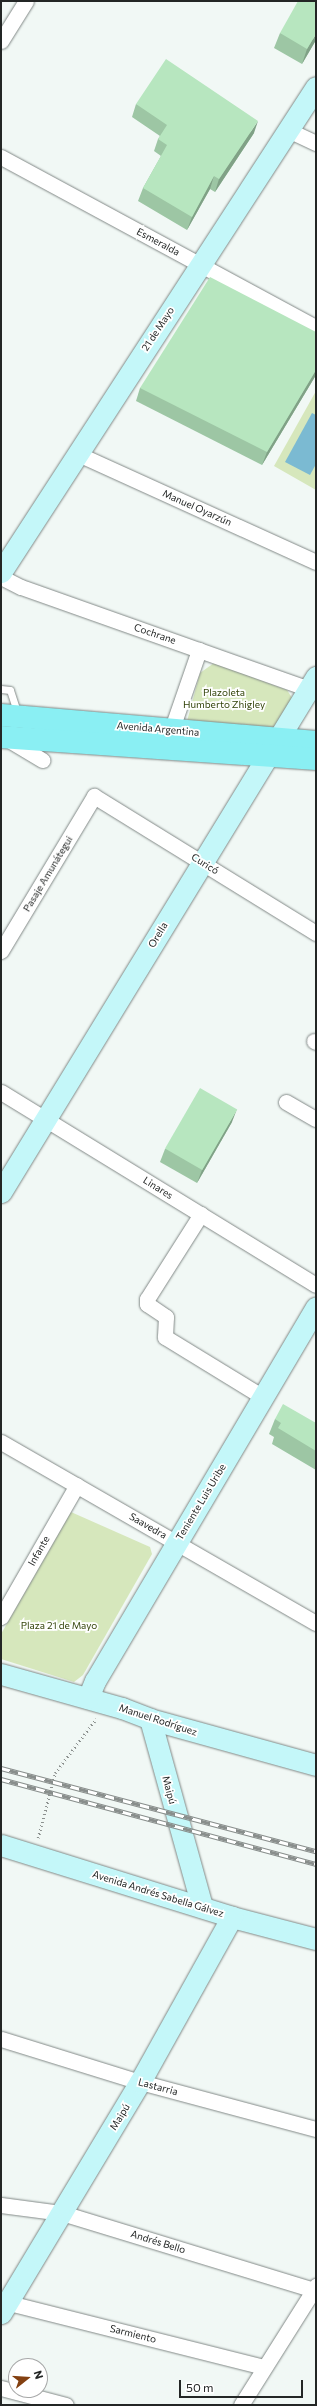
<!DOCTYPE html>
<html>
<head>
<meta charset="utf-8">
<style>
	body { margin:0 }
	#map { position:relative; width:317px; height:2406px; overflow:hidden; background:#f1f8f5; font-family:Commissioner,sans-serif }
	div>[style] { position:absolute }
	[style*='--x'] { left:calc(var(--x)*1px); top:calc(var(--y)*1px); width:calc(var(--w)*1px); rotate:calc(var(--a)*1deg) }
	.green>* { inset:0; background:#d6e7bc }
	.water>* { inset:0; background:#7bbad2 }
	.path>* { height:2.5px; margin-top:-1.25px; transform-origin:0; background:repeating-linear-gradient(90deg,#8c918f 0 1px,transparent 0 4px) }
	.roads { filter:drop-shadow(0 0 1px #828987) drop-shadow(0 0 1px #828987) }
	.lane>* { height:7px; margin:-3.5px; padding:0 3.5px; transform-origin:3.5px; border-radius:3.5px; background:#fff }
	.street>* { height:15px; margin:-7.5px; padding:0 7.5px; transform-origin:7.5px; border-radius:7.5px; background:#fff }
	.secondary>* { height:21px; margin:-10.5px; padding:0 10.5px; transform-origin:10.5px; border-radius:10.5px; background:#c4f7f9 }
	.primary>* { height:22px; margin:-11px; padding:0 11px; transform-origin:11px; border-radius:11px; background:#8aeff3 }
	.rail>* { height:4.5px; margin-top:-2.25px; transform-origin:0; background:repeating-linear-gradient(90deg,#fff 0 9px,#898e8c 0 18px); box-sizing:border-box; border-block:1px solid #898e8c }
	.wall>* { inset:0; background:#9dc6a4 }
	.shaded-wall>* { inset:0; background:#80a186 }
	.building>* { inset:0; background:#b7e6bf; transform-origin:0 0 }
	span { translate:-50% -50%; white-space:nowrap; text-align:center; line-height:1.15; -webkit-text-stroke:3.5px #fff; paint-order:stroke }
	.street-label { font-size:10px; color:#232625 }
	.park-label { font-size:10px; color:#324309 }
	.frame { position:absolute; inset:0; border:2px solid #232625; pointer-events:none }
	.north { position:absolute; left:8px; top:2358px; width:40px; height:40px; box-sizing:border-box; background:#fff; border:1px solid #a7a8a8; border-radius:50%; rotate:73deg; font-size:11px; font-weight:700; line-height:16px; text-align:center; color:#232625 }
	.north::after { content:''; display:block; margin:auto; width:14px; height:18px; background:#834011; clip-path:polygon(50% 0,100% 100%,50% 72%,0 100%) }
	.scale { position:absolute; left:179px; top:2380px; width:124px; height:18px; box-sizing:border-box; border:2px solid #232625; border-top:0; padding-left:5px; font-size:12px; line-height:14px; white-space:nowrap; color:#232625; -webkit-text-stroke:3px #fff; paint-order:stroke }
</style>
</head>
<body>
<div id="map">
	<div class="green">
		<div style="clip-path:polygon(316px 391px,316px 490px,274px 466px)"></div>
		<div style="clip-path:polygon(214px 663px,287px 690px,294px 701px,275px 731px,186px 725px,200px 673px)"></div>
		<div style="clip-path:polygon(71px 1512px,150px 1547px,152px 1554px,83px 1675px,74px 1682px,1px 1659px,1px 1634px)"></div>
	</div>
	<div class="water">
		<div style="clip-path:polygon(312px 413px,316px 415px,316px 464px,310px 475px,285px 462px)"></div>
	</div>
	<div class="path">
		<div style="--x:38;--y:1838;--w:67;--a:-75.3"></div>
		<div style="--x:55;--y:1773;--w:68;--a:-52.8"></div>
	</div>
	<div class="roads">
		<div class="lane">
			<div style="--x:1;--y:689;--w:9;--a:6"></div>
			<div style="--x:10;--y:690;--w:25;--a:72"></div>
		</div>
		<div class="street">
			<div style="--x:1;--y:41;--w:47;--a:-58"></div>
			<div style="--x:288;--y:130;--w:31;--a:25"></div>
			<div style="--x:1;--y:157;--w:358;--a:28.4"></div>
			<div style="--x:78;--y:454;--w:261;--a:24.4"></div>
			<div style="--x:1;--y:577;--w:22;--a:27"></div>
			<div style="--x:21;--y:587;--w:306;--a:19.5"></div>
			<div style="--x:171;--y:731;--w:86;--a:-70.9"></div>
			<div style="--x:9;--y:740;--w:39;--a:31"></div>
			<div style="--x:1;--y:951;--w:181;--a:-59"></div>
			<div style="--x:94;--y:796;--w:261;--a:31.7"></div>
			<div style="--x:314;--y:1041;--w:2;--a:27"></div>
			<div style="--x:1;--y:1092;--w:369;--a:31.5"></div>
			<div style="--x:286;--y:1102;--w:34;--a:30"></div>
			<div style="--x:201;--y:1214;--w:101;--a:122.4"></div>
			<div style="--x:147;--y:1299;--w:5;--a:90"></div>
			<div style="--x:147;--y:1304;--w:23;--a:34"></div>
			<div style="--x:166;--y:1317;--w:20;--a:93"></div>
			<div style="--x:165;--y:1337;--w:115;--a:31.5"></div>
			<div style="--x:1;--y:1442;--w:363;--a:29.9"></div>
			<div style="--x:1;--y:1617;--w:152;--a:-60.1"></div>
			<div style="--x:1;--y:2039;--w:145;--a:17.2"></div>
			<div style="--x:140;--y:2082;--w:182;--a:15"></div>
			<div style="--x:1;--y:2205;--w:62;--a:7.5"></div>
			<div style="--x:62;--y:2213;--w:264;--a:17"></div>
			<div style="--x:1;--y:2301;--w:271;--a:14.1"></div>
			<div style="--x:1;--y:2388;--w:67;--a:14.7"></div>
			<div style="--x:241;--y:2405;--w:141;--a:-57.8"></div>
		</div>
		<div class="secondary">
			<div style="--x:1;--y:572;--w:578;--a:-57"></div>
			<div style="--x:1;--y:1192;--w:604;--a:-58.55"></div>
			<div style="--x:1;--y:1674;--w:126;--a:15.7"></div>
			<div style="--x:122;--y:1708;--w:30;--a:21"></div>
			<div style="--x:150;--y:1719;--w:172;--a:15.5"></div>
			<div style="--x:88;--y:1698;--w:18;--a:-68"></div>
			<div style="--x:95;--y:1681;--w:434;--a:-59.4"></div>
			<div style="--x:150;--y:1719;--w:195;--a:74.5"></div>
			<div style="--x:1;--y:1845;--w:242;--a:17.3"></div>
			<div style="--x:232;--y:1917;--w:87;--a:14.7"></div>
			<div style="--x:1;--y:2313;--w:270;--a:-59"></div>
			<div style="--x:140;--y:2082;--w:189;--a:-60.9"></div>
		</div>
		<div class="primary">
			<div style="--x:1;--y:715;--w:316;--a:4.9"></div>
			<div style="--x:1;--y:737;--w:316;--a:4"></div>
		</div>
	</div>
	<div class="rail">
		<div style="--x:1;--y:1768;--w:326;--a:14.8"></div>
		<div style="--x:1;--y:1779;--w:326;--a:15.1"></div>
	</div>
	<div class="wall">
		<div style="clip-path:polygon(280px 33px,316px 40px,302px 64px,274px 48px)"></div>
		<div style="clip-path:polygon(136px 104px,254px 133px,215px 192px,210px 189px,187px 230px,138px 201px,143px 188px,161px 156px,154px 151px,158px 139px,160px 136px,132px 117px)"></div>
		<div style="clip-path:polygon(316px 332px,316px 375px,262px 465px,136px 401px,140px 388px)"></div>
		<div style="clip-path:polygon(232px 1122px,197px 1183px,160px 1162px,165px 1149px)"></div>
		<div style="clip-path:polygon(275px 1419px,316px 1423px,316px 1470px,272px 1444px,274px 1437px,269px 1434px)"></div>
	</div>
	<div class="shaded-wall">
		<div style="clip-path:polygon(316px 34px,316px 40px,302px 64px,307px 49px)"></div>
		<div style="clip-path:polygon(258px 121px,254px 133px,215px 192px,219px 179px)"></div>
		<div style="clip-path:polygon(214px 176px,210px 189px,187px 230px,192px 217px)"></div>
		<div style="clip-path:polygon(316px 370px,316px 375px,262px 465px,267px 452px)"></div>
		<div style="clip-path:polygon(237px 1109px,232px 1122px,197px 1183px,202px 1170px)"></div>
	</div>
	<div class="building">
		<div style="clip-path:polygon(298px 1px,316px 1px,316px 34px,307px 49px,280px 33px)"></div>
		<div style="clip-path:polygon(166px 59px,258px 121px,219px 179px,214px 176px,192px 217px,143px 188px,167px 145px,158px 139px,167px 125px,136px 104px)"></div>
		<div style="clip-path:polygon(210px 277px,316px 332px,316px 370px,267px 452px,140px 388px)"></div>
		<div style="left:200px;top:1088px;width:43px;height:70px;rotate:30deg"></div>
		<div style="clip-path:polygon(283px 1404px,316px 1423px,316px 1451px,278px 1428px,281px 1423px,275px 1419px)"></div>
	</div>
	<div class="street-label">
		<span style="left:158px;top:242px;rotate:28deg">Esmeralda</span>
		<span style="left:158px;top:329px;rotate:-57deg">21 de Mayo</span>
		<span style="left:197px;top:508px;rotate:24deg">Manuel Oyarzún</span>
		<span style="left:155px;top:634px;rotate:19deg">Cochrane</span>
		<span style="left:158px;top:729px;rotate:5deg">Avenida Argentina</span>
		<span style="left:205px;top:864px;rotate:32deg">Curicó</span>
		<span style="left:48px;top:874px;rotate:-59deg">Pasaje Amunátegui</span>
		<span style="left:158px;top:935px;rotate:-59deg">Orella</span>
		<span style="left:158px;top:1188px;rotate:32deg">Linares</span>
		<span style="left:201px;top:1502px;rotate:-59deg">Teniente Luis Uribe</span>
		<span style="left:148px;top:1526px;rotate:30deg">Saavedra</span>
		<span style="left:39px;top:1551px;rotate:-60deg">Infante</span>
		<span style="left:158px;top:1720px;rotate:18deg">Manuel Rodríguez</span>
		<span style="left:169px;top:1790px;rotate:75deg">Maipú</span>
		<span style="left:158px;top:1894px;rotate:17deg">Avenida Andrés Sabella Gálvez</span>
		<span style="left:158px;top:2087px;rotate:15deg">Lastarria</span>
		<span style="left:120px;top:2117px;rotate:-59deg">Maipú</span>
		<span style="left:158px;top:2242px;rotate:17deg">Andrés Bello</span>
		<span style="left:133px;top:2334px;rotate:14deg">Sarmiento</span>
	</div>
	<div class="park-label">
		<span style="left:224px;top:698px">Plazoleta<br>Humberto Zhigley</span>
		<span style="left:59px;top:1626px">Plaza 21 de Mayo</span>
	</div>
	<div class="frame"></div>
	<div class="north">N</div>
	<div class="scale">50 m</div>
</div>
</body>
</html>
